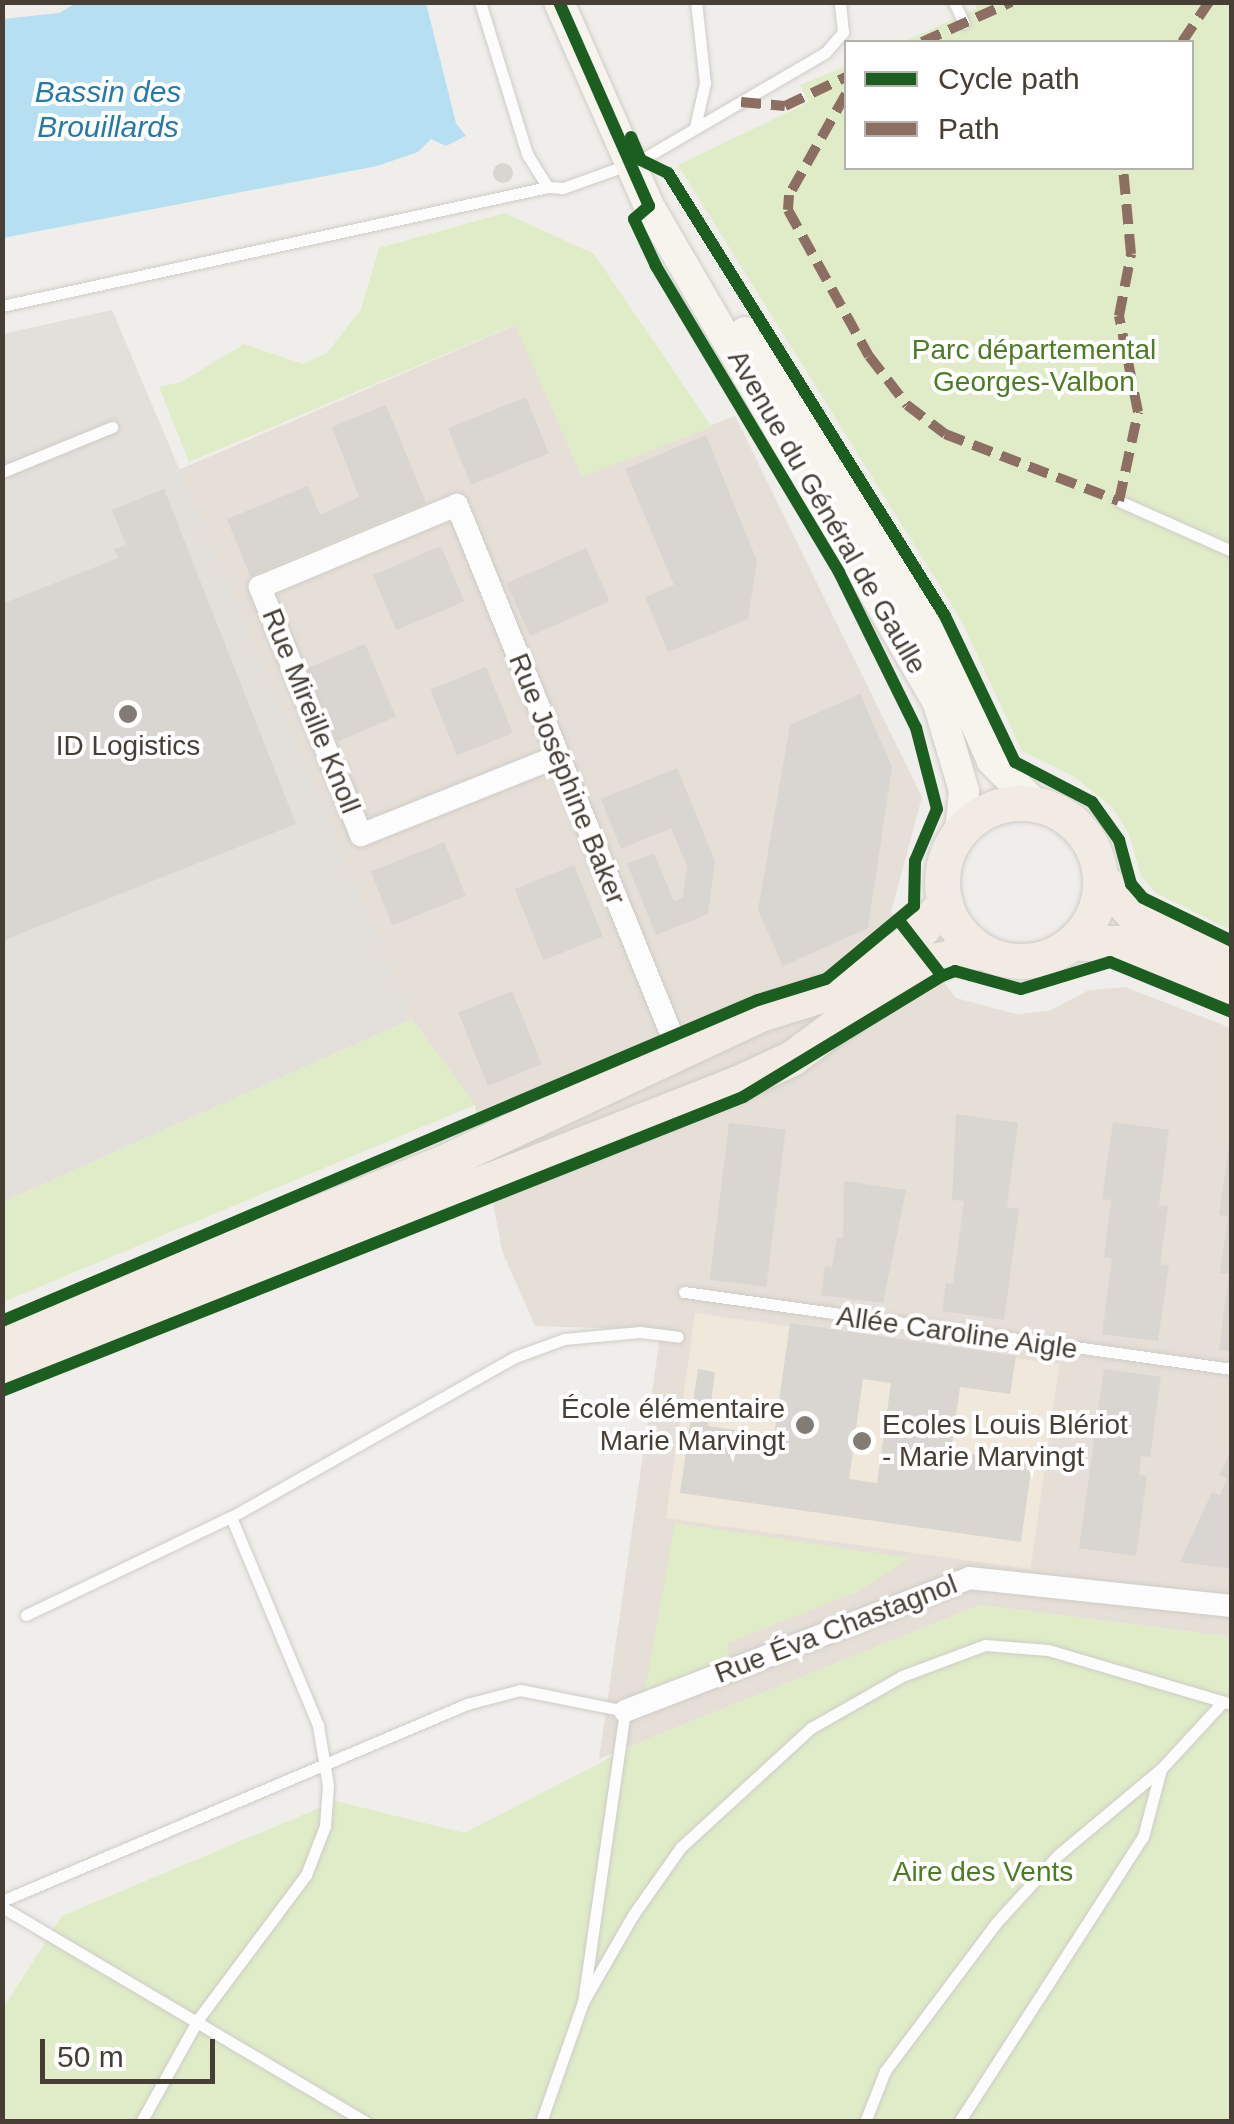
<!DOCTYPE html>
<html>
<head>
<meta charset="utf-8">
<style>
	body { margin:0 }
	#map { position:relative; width:1234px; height:2124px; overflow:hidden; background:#f0eeea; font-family:Arial,sans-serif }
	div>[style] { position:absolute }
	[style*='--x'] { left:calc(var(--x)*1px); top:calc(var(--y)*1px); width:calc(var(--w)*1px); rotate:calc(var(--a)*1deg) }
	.residential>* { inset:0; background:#e5dfd7 }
	.industrial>* { inset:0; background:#e3dfdb }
	.education>* { inset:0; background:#efe8db; transform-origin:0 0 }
	.green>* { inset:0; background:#e0ecc8 }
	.water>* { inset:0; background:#b7dff2 }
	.building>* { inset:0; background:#d9d5d1; transform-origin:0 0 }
	.round { border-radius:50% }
	.roads { filter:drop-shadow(0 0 2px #ceccc7) drop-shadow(0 0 2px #ceccc7) }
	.lane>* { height:11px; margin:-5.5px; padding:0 5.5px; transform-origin:5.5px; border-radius:5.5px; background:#fdfcfc }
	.street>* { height:22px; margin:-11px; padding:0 11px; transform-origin:11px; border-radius:11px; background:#fdfcfc }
	.secondary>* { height:30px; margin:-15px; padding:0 15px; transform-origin:15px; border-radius:15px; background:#f7f4ee }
	.primary>* { height:35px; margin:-17.5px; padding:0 17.5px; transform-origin:17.5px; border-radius:17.5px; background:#f1ebe3 }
	.primary>.ring { margin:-17.5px; padding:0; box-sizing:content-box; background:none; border:35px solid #f1ebe3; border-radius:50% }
	.quiet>* { height:10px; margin-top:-5px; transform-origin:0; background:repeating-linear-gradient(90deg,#8d6e63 0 20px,transparent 0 30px) }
	.cycleway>* { height:12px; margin:-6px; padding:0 6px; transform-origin:6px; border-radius:6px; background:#1b5e20 }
	.dots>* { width:28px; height:28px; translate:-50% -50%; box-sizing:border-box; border:5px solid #fff; border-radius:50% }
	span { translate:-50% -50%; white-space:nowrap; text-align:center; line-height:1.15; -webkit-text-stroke:8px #fff; paint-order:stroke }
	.park-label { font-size:28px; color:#4c7d24 }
	.street-label { font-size:28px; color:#473f35 }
	.poi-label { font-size:28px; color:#473f35 }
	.right { translate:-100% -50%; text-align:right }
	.left { translate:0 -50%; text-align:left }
	.water-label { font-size:30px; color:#247baa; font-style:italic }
	.frame { position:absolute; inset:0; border:5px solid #473f35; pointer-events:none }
	.legend { position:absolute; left:844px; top:40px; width:350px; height:130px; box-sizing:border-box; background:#fff; border:2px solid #b5b2ae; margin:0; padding:12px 18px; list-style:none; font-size:30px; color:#473f35 }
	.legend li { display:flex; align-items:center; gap:20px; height:50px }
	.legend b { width:50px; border:2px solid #b5b2ae }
	.scale { position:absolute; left:40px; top:2039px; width:175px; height:45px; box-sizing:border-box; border:5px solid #473f35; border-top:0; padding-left:12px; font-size:30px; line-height:35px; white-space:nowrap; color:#473f35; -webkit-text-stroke:8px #fff; paint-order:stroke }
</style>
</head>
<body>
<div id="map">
	<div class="residential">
		<div style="clip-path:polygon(516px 325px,582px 476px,735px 416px,922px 797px,891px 912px,956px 998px,1016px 1014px,1049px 1011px,1089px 990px,1125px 987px,1231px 1028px,1231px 1637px,980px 1605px,599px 1759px,661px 1330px,535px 1326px,502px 1251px,475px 1105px,412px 1019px,176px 471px)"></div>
	</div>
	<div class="industrial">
		<div style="clip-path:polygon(112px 310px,412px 1019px,3px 1202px,2px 334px)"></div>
	</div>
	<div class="education">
		<div style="left:695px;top:1313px;width:368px;height:207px;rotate:8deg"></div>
	</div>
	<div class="green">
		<div style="clip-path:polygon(976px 3px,1231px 3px,1231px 930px,1156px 893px,1141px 876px,1129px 834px,1112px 807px,1073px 776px,1022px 751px,961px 620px,678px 165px,809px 102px,800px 85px,846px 66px,846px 168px,1192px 168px,1192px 42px,903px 42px,976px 9px)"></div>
		<div style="clip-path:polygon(505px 213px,594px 254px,712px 427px,582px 477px,515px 325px,189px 462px,159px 387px,181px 382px,244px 344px,303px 364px,327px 353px,361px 309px,379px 248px)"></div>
		<div style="clip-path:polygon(412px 1019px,475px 1105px,3px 1302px,3px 1202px)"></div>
		<div style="clip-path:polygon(675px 1523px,910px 1558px,859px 1591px,728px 1643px,728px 1659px,645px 1690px)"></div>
		<div style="clip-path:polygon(980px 1605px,1231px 1637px,1231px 2121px,3px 2121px,2px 2010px,62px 1916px,336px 1801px,465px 1833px,636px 1744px)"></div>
	</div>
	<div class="water">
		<div style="clip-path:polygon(76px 3px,426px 3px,456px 123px,466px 136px,446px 146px,431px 139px,418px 152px,377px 166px,3px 238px,3px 19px,59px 13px)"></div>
	</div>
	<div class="building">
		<div class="round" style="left:493px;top:163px;width:20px;height:20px"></div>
		<div style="left:526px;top:397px;width:61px;height:84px;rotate:68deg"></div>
		<div style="clip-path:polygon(386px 405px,426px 503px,250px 576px,227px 519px,308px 486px,320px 515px,359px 497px,332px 427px)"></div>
		<div style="clip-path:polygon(706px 435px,757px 561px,748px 619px,668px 652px,645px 597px,674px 585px,625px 469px)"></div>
		<div style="clip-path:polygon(164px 489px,296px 824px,2px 941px,2px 604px,118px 558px,114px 549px,126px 545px,112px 510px)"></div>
		<div style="left:441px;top:546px;width:60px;height:74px;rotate:67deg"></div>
		<div style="left:586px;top:548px;width:58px;height:87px;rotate:66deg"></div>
		<div style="left:365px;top:644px;width:79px;height:63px;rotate:67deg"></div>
		<div style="left:486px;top:667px;width:71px;height:60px;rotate:68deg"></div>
		<div style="clip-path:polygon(860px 694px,892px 767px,868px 928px,783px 966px,758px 910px,790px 725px)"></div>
		<div style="clip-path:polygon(677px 768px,715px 861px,708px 914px,656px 935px,627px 864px,654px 853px,674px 901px,683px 898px,687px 866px,671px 828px,621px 849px,601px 799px)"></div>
		<div style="left:444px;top:842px;width:58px;height:79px;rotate:68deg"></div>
		<div style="left:574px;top:865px;width:77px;height:64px;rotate:68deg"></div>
		<div style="left:512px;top:991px;width:79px;height:58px;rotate:68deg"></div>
		<div style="clip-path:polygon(956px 1114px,1018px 1123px,1007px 1207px,1019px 1209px,1004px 1320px,942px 1311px,946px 1283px,953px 1284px,964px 1201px,952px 1200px)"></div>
		<div style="clip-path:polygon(1113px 1122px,1169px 1130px,1159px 1205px,1168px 1206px,1160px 1264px,1169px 1265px,1158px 1341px,1102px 1334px,1112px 1258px,1104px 1257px,1111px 1200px,1102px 1199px)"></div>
		<div style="left:729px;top:1123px;width:57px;height:158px;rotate:7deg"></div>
		<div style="clip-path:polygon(1229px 1144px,1232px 1144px,1232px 1352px,1219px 1350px,1229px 1274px,1220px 1273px,1228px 1216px,1219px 1215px)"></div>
		<div style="clip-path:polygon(844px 1181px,906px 1190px,883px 1303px,821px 1295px,825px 1266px,832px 1267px,837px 1237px,843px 1238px)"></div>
		<div style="clip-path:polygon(evenodd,790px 1323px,1016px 1356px,1010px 1394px,960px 1387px,951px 1451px,1032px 1463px,1021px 1542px,680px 1493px,698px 1369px,715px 1372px,708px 1426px,774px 1436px,790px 1323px,863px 1379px,891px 1383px,877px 1483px,849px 1479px,863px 1379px)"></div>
		<div style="clip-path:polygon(1104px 1369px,1161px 1377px,1150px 1457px,1141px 1456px,1139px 1475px,1147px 1476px,1136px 1556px,1079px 1548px)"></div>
		<div style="clip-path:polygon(1232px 1448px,1232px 1569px,1180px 1562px,1212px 1492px,1220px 1495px,1227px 1479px,1219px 1475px)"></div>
	</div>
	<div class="roads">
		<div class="lane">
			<div style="--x:480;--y:2;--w:159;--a:72.8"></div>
			<div style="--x:527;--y:154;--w:39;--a:58"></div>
			<div style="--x:548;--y:187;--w:15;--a:4"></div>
			<div style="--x:563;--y:188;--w:83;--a:-19.7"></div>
			<div style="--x:641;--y:160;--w:213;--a:-30.2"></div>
			<div style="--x:825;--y:53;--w:28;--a:-49"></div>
			<div style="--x:843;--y:32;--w:30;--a:-96"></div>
			<div style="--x:954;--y:2;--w:23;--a:65"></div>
			<div style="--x:695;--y:127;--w:45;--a:-77.2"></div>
			<div style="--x:705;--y:83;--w:81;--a:-96.3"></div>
			<div style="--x:2;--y:306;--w:559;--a:-12.3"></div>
			<div style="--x:2;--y:472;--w:119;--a:-22.2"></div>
			<div style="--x:1119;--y:501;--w:124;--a:23.9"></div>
			<div style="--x:684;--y:1292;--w:553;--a:8"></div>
			<div style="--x:26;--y:1615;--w:227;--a:-25.6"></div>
			<div style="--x:231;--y:1517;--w:326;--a:-29.4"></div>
			<div style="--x:515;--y:1357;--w:52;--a:-20.2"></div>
			<div style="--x:564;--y:1339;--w:76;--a:-5.3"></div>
			<div style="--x:640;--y:1332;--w:38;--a:7"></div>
			<div style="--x:2;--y:1901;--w:505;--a:-22.96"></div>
			<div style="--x:467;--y:1704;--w:55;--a:-14.8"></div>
			<div style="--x:520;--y:1690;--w:107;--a:11.3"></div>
			<div style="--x:625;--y:1711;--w:294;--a:98.2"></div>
			<div style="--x:2;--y:1907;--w:423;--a:30.6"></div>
			<div style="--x:141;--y:2122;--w:119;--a:-60.9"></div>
			<div style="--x:199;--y:2018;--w:179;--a:-53.2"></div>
			<div style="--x:306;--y:1875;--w:53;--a:-68.8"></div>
			<div style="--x:325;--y:1826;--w:41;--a:-85.8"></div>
			<div style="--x:328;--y:1785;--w:61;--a:-99.5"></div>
			<div style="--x:318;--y:1725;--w:225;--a:-112.7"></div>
			<div style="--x:541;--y:2122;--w:127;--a:-70.7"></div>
			<div style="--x:583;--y:2002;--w:100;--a:-60.1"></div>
			<div style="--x:633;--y:1915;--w:83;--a:-54.8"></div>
			<div style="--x:681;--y:1847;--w:176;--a:-42.5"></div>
			<div style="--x:811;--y:1728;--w:105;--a:-29.7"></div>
			<div style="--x:902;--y:1676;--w:89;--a:-20.5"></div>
			<div style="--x:985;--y:1645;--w:63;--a:4.5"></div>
			<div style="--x:1048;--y:1650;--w:192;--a:16.4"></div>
			<div style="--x:865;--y:2122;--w:55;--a:-68.6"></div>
			<div style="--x:885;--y:2071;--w:185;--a:-53.1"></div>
			<div style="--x:996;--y:1923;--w:92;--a:-47.6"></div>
			<div style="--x:1058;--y:1855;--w:134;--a:-39.9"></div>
			<div style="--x:1161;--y:1769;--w:88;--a:-47.3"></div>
			<div style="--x:959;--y:2122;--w:339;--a:-57.2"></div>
			<div style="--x:1143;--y:1837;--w:70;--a:-75.2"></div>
		</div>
		<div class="street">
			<div style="--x:556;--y:757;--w:210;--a:158.2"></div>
			<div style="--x:361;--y:835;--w:268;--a:-112.2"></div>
			<div style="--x:260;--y:587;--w:213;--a:-22.6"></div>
			<div style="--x:457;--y:505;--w:591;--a:67.95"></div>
			<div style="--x:625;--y:1711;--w:369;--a:-21.1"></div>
			<div style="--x:969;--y:1578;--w:264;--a:6.1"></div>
		</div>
		<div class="secondary">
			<div style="--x:559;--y:2;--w:223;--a:66.2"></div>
			<div style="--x:649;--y:206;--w:575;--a:59.82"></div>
			<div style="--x:938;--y:703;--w:92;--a:73.5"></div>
			<div style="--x:964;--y:791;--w:41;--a:95.6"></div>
			<div style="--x:745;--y:332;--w:382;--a:58.3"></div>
			<div style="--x:946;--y:657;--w:114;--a:66.1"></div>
			<div style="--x:992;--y:761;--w:61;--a:45"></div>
		</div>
		<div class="primary">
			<div class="ring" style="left:942px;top:803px;width:123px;height:123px"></div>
			<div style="--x:1100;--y:877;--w:51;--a:48.2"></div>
			<div style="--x:1134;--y:915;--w:107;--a:23.2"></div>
			<div style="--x:1071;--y:943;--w:48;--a:0"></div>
			<div style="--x:1119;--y:943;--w:123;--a:23"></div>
			<div style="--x:2;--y:1339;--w:476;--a:-21.8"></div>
			<div style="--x:444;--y:1162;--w:349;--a:-25.1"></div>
			<div style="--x:760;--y:1014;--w:81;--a:-17.3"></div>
			<div style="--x:837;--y:990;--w:92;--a:-33.9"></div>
			<div style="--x:913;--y:939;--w:49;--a:-49.1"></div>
			<div style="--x:2;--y:1371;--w:790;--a:-21.37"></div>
			<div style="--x:738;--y:1083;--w:60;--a:-24.8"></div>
			<div style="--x:792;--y:1058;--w:157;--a:-36.7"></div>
			<div style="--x:918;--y:964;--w:65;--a:-11.5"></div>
		</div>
	</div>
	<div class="quiet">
		<div style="--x:922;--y:42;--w:98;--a:-24.2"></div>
		<div style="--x:1182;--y:42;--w:48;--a:-56"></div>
		<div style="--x:846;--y:94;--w:116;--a:119.4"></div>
		<div style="--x:789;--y:195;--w:15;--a:94"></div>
		<div style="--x:788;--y:210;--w:167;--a:61"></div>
		<div style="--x:869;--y:356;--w:62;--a:52.2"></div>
		<div style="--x:907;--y:405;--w:48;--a:37.3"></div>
		<div style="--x:945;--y:434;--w:186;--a:21.1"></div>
		<div style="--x:1119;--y:501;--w:91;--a:-77.9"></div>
		<div style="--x:1138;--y:412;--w:98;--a:-101.2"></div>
		<div style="--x:1119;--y:316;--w:63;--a:-79"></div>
		<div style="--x:1131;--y:254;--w:86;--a:-95.3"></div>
		<div style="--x:741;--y:102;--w:44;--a:5.2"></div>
		<div style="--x:785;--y:106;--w:68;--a:-25.4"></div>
	</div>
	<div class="cycleway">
		<div style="--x:631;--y:137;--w:25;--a:67"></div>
		<div style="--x:641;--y:160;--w:30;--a:26"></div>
		<div style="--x:668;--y:173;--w:522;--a:57.98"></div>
		<div style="--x:945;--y:616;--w:162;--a:64.4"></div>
		<div style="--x:1015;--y:762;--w:87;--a:27.5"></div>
		<div style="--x:1092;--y:802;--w:47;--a:54.6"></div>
		<div style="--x:1119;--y:840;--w:46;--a:74.7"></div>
		<div style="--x:1131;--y:884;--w:18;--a:49"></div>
		<div style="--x:1143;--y:898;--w:99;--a:25.8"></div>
		<div style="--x:900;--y:922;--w:68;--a:52.1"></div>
		<div style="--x:942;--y:976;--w:14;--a:-21"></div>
		<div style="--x:955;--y:971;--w:68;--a:15.3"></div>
		<div style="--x:1021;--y:989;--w:93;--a:-16.9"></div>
		<div style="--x:1110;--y:962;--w:132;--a:22.3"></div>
		<div style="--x:2;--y:1321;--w:821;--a:-23.01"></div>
		<div style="--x:758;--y:1000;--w:71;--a:-17.2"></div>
		<div style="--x:826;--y:979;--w:114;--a:-39.7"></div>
		<div style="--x:914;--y:906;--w:45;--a:-88.7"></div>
		<div style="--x:915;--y:861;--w:56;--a:-67.1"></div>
		<div style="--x:937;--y:809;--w:84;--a:-104.5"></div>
		<div style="--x:916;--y:728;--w:174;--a:-116.3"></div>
		<div style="--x:839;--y:572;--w:357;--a:-120.9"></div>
		<div style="--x:656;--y:266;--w:52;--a:-115.1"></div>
		<div style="--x:634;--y:219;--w:20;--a:-41"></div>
		<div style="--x:649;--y:206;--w:223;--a:-113.8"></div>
		<div style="--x:2;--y:1391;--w:797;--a:-21.64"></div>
		<div style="--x:743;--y:1097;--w:233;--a:-31.3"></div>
	</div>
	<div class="dots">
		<div style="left:128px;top:714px;background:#827c74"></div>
		<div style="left:805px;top:1425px;background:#827c74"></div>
		<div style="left:862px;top:1441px;background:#827c74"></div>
	</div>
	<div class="park-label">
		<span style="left:1034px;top:366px">Parc départemental<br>Georges-Valbon</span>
		<span style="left:983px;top:1872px">Aire des Vents</span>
	</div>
	<div class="street-label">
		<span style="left:827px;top:512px;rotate:60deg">Avenue du Général de Gaulle</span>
		<span style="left:311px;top:711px;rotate:68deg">Rue Mireille Knoll</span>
		<span style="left:567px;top:779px;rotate:68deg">Rue Joséphine Baker</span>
		<span style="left:957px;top:1333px;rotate:8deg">Allée Caroline Aigle</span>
		<span style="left:836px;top:1629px;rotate:-21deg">Rue Éva Chastagnol</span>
	</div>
	<div class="poi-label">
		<span style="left:128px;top:746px">ID Logistics</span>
		<span class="right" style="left:785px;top:1425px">École élémentaire<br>Marie Marvingt</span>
		<span class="left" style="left:882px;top:1441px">Ecoles Louis Blériot<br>- Marie Marvingt</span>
	</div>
	<div class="water-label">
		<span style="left:108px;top:109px">Bassin des<br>Brouillards</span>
	</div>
	<div class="frame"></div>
	<ul class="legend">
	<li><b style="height:12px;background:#1b5e20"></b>Cycle path</li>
	<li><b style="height:12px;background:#8d6e63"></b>Path</li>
	</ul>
	<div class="scale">50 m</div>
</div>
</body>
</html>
